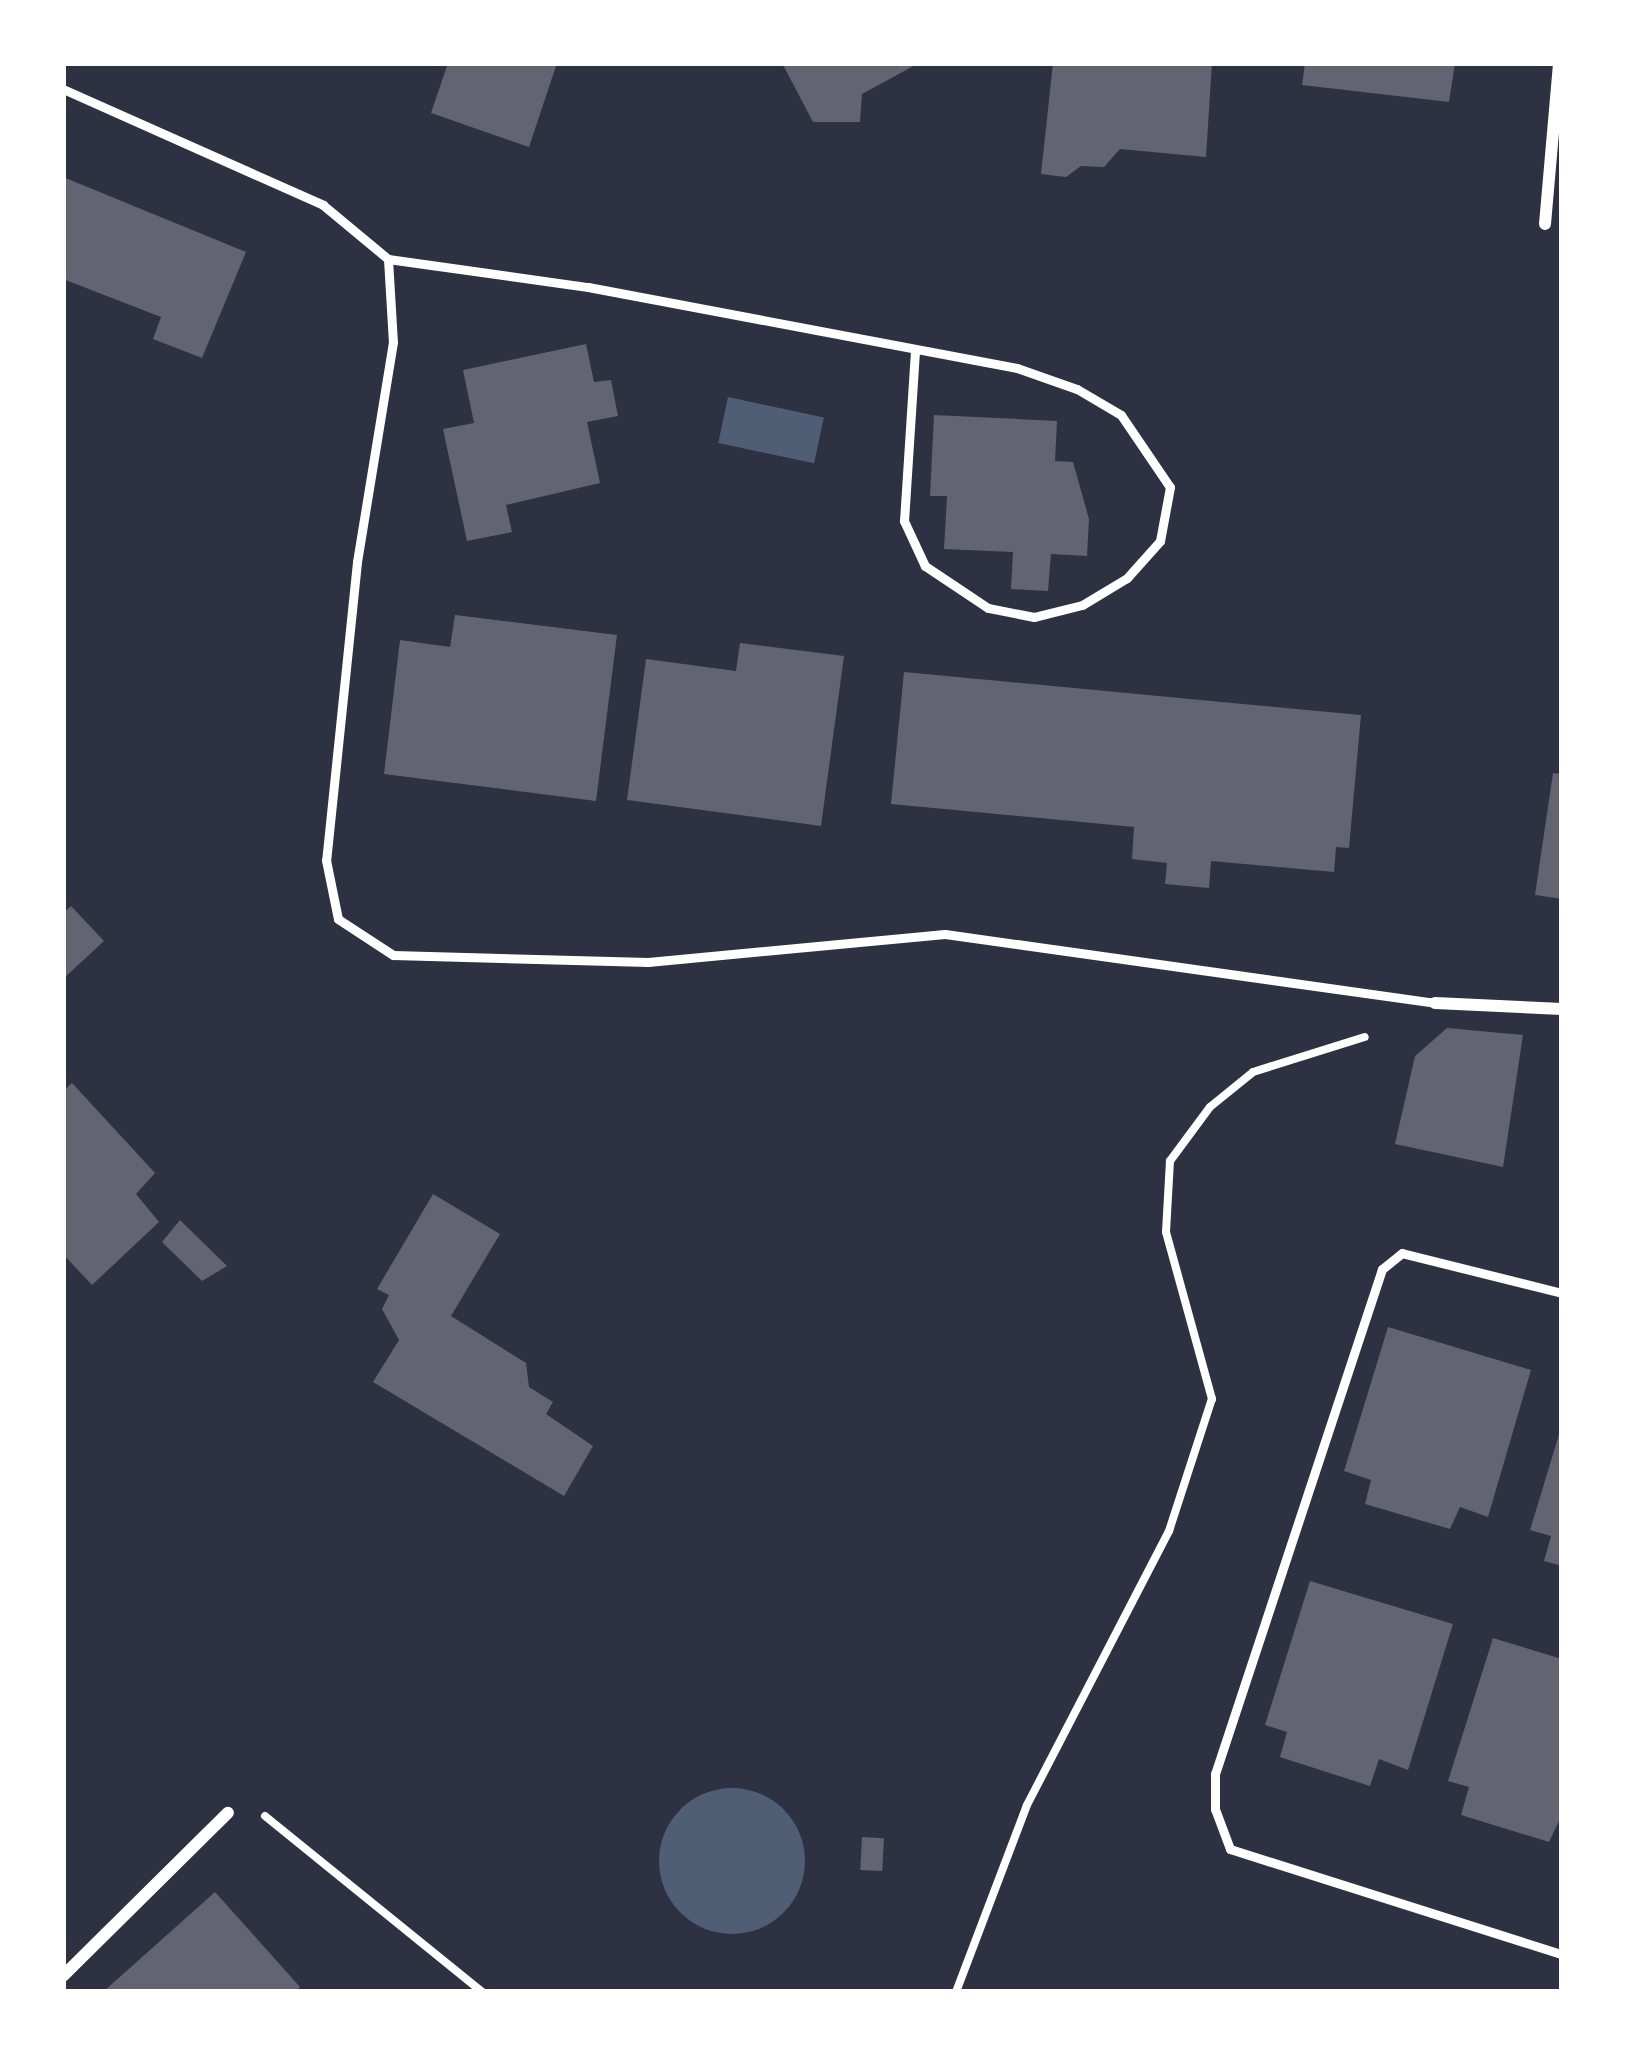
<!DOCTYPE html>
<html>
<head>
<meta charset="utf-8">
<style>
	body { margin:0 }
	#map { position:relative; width:1625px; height:2055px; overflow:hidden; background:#2d3142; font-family:Raleway,sans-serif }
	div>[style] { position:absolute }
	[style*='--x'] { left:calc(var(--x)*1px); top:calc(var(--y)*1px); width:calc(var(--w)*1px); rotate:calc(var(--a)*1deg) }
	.water>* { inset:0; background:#4f5d75; transform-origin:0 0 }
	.round { border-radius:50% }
	.building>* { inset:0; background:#626471; transform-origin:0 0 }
	.path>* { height:8px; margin:-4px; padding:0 4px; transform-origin:4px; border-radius:4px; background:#fff }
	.service>* { height:9px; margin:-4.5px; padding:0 4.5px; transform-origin:4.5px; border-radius:4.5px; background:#fff }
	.minor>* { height:12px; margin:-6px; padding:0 6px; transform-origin:6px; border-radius:6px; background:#fff }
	span { translate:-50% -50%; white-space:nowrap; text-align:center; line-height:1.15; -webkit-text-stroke:10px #fff; paint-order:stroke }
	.frame { position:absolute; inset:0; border:66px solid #fff; pointer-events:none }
</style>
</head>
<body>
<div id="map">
	<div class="water">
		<div style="left:728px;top:397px;width:98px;height:47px;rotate:12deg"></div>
		<div class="round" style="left:659px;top:1788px;width:146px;height:146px"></div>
	</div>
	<div class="building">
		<div style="clip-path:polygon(448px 63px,557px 63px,529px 147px,431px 113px)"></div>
		<div style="clip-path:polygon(782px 63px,919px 63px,862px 94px,860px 122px,813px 122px)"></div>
		<div style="clip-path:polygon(1053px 63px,1212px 63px,1206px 157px,1120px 149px,1104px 167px,1081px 166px,1066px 177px,1041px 174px)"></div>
		<div style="clip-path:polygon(1305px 63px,1455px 63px,1449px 102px,1302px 85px)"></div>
		<div style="clip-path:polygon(63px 177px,246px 252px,202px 358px,153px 339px,161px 317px,63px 279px)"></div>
		<div style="clip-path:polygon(586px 344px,594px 382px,611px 380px,618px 416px,587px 422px,600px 483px,506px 505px,512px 532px,467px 541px,443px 429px,474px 423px,463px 370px)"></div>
		<div style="clip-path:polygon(934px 415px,1057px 421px,1055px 461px,1073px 462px,1089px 519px,1087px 556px,1051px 554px,1048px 591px,1011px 589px,1013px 552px,944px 549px,947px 496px,930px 496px)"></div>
		<div style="clip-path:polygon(455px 615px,617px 635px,596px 801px,384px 774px,400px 640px,450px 647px)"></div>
		<div style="clip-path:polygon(740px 643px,844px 656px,821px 826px,627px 800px,646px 659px,736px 671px)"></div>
		<div style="clip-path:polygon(904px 672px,1361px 715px,1349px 848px,1336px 847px,1334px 872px,1211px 861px,1209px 888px,1165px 884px,1167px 863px,1132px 859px,1134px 827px,891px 804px)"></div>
		<div style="clip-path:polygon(1553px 773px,1562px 774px,1562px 899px,1535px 895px)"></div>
		<div style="clip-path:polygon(71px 906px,104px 941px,63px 979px,63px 913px)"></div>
		<div style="clip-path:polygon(1447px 1028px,1523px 1035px,1503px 1167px,1395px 1144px,1415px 1056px)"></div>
		<div style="clip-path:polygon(72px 1083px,155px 1173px,136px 1194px,159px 1222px,92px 1285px,63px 1254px,63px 1091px)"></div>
		<div style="clip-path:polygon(433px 1194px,500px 1234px,451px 1316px,526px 1363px,529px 1387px,553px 1402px,546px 1414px,593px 1446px,564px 1496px,373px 1382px,399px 1340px,382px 1309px,389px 1295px,377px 1289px)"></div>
		<div style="clip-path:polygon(180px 1220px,227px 1266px,202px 1281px,162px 1242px)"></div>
		<div style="clip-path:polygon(1388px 1327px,1531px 1370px,1488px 1517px,1460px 1507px,1450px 1529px,1365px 1504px,1371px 1480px,1344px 1471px)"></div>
		<div style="clip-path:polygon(1561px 1428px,1562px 1428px,1562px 1566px,1544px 1561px,1551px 1536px,1530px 1530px)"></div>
		<div style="clip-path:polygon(1310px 1581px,1453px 1624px,1408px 1770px,1379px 1759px,1370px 1786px,1280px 1757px,1287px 1732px,1265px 1725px)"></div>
		<div style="clip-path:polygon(1493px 1638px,1562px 1659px,1562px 1815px,1549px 1842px,1461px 1815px,1469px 1787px,1448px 1781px)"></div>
		<div style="left:862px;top:1837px;width:22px;height:33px;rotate:3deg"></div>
		<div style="clip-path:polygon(215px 1892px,300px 1987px,295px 1992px,103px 1992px)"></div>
	</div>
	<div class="path">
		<div style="--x:265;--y:1816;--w:279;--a:39"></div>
		<div style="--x:956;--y:1992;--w:200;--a:-69.2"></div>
		<div style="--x:1027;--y:1805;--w:309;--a:-62.6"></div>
		<div style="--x:1169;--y:1531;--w:139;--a:-72"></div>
		<div style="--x:1212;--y:1399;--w:173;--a:-105.4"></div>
		<div style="--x:1166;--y:1232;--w:71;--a:-86.8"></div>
		<div style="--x:1170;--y:1161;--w:67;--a:-53.5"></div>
		<div style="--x:1210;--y:1107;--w:55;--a:-39.1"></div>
		<div style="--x:1253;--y:1072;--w:117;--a:-17.4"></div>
	</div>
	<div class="service">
		<div style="--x:63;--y:89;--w:285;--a:24"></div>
		<div style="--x:323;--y:205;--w:85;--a:39.7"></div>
		<div style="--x:388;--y:259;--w:83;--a:86.6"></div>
		<div style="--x:393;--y:342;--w:223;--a:99.3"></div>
		<div style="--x:357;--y:562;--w:300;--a:95.9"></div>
		<div style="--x:326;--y:860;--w:60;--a:78.5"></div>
		<div style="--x:338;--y:919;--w:66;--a:33.2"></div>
		<div style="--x:393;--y:955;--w:255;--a:1.6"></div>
		<div style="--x:648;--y:962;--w:298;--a:-5.4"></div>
		<div style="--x:945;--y:934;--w:495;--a:8"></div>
		<div style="--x:388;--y:259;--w:202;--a:8"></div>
		<div style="--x:588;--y:287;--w:437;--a:10.7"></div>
		<div style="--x:1017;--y:368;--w:64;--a:19.3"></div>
		<div style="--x:1077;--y:389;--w:51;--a:30.6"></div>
		<div style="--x:1121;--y:415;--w:87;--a:55.8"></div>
		<div style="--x:1170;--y:487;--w:55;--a:100.5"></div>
		<div style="--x:1160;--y:541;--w:50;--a:131.7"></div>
		<div style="--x:1127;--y:578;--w:52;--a:149"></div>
		<div style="--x:1082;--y:605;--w:49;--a:166"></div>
		<div style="--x:1034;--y:617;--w:47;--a:-168.9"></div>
		<div style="--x:988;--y:608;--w:76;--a:-146.3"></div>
		<div style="--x:925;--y:566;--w:50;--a:-115"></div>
		<div style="--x:904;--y:521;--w:169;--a:-86.3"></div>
		<div style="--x:1562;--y:1293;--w:165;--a:-166"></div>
		<div style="--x:1402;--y:1253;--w:26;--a:141"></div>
		<div style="--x:1382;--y:1269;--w:532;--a:108.3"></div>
		<div style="--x:1215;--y:1774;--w:35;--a:90"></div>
		<div style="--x:1215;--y:1809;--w:43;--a:69.4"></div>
		<div style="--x:1230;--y:1849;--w:348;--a:17.6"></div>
	</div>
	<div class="minor">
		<div style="--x:1545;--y:224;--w:162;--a:-85"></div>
		<div style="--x:1435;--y:1003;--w:127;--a:2.7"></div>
		<div style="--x:63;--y:1976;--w:232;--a:-44.7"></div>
	</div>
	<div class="frame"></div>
</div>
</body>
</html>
